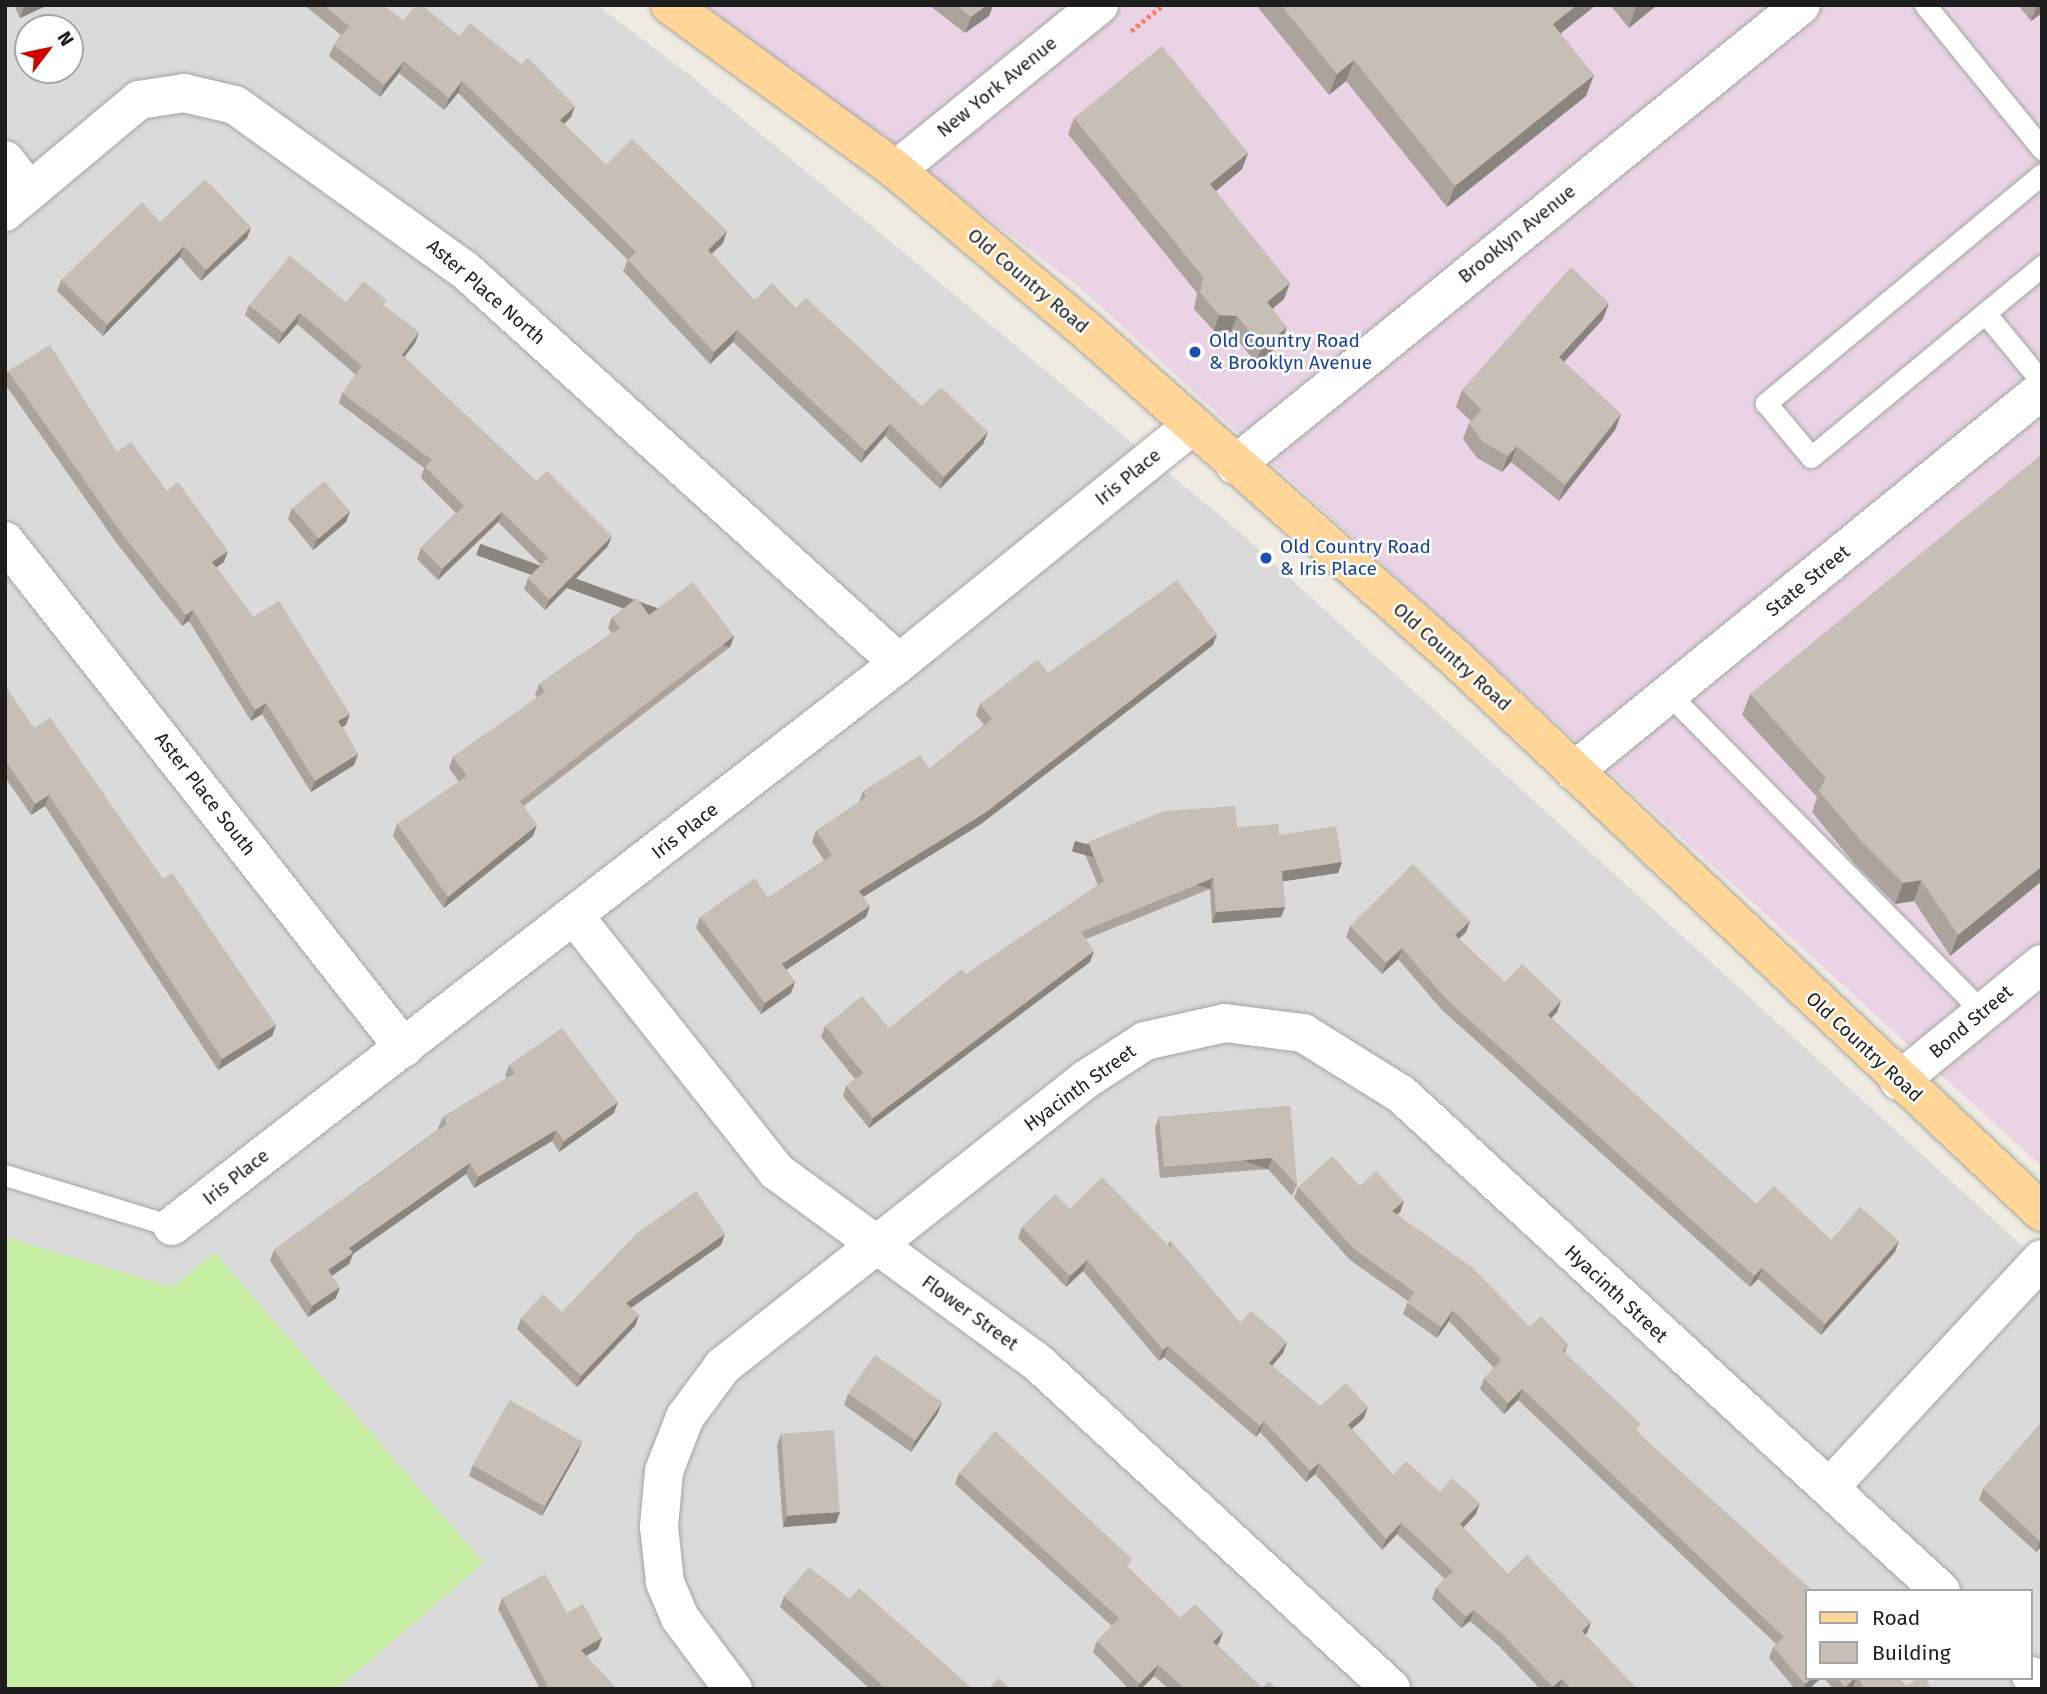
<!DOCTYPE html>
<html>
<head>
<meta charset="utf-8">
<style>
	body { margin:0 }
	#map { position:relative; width:2047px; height:1694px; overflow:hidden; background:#efebe2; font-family:"Fira Sans",sans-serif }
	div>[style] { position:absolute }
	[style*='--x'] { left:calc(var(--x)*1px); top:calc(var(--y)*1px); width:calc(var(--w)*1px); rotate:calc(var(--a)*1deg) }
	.residential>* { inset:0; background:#dbdada }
	.industrial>* { inset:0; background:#e9d3e4 }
	.grass>* { inset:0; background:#c5eea3 }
	.path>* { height:4.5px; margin-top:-2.25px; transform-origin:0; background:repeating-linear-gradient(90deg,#ff7963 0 3.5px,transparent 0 7px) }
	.roads { filter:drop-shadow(0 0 2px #a4a4a4) drop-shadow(0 0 2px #a4a4a4) }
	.lane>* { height:21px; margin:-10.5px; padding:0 10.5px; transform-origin:10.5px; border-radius:10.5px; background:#fff }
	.street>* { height:38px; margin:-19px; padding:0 19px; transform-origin:19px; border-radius:19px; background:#fff }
	.primary>* { height:38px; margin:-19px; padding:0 19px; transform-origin:19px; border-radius:19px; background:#ffd697 }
	.wall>* { inset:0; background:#aba39c }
	.shaded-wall>* { inset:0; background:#8b857f; transform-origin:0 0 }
	.building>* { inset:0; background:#c7beb5; transform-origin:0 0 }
	.dots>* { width:19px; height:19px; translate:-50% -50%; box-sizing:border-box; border:4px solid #fff; border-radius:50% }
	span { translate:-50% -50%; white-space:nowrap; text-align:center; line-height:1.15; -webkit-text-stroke:5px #fff; paint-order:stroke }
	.street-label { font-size:19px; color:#1d1d1d }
	.transit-label { font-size:19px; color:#164399 }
	.left { translate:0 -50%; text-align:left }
	.frame { position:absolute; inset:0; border:7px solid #1d1d1d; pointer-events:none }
	.legend { position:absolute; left:1805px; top:1589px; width:228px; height:91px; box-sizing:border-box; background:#fff; border:2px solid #a5a5a5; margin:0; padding:9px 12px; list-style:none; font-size:21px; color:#1d1d1d }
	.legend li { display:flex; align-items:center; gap:14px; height:35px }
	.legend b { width:35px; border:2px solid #a5a5a5 }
	.north { position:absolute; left:14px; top:14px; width:70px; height:70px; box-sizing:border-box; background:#fff; border:2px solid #a5a5a5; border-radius:50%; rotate:58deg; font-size:19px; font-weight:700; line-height:28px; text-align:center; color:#1d1d1d }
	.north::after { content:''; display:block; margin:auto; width:24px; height:32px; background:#ca0800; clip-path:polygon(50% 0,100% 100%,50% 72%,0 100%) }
</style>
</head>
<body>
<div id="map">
	<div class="residential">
		<div style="clip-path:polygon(evenodd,5px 5px,597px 5px,691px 76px,1236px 529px,2042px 1264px,2042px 1689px,337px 1689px,484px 1563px,215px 1253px,172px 1287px,5px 1237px,5px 5px,28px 28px,70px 28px,70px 70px,28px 70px,28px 28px,5px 5px,1807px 1591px,2031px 1591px,2031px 1678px,1807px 1678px,1807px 1591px)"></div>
	</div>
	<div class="industrial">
		<div style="clip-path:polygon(705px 5px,2042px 5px,2042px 1167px,1079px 287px)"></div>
	</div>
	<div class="grass">
		<div style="clip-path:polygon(5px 1237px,172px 1287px,215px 1253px,484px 1563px,337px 1689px,5px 1689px)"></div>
	</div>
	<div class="path">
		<div style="--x:1131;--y:31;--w:41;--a:-39.1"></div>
	</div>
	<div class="roads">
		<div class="lane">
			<div style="--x:1925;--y:5;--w:186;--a:50.9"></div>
			<div style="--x:2042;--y:174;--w:359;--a:140.3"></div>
			<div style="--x:1766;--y:403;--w:70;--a:50.2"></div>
			<div style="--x:1811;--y:457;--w:300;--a:-39.6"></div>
			<div style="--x:1985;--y:313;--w:89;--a:50.4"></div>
			<div style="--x:1669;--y:694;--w:447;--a:45.4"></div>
			<div style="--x:5;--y:1175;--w:175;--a:17"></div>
		</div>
		<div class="street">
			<div style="--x:5;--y:160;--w:37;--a:52"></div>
			<div style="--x:896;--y:170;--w:262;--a:-39.1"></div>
			<div style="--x:5;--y:212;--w:175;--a:-39.9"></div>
			<div style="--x:139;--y:100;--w:46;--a:-8.8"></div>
			<div style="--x:184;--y:93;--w:52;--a:13.2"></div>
			<div style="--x:235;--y:105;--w:284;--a:35.7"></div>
			<div style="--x:466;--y:271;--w:584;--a:42.15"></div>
			<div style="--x:1235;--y:465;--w:729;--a:-39.1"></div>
			<div style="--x:5;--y:541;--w:645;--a:51.8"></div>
			<div style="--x:1574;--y:771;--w:603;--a:-39.15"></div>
			<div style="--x:575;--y:917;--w:324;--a:51.6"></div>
			<div style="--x:776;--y:1171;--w:322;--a:36.2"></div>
			<div style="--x:1036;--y:1361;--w:483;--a:42.7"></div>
			<div style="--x:1899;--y:1081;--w:185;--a:-39.3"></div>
			<div style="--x:172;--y:1226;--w:920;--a:-37.75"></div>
			<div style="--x:899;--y:663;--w:375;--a:-39"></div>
			<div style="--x:1830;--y:1487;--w:311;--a:-47.1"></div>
			<div style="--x:2031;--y:1676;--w:16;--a:47"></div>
			<div style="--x:733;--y:1689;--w:89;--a:-126.7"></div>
			<div style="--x:680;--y:1618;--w:39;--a:-113"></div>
			<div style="--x:665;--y:1582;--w:55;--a:-96.2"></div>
			<div style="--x:659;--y:1527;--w:56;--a:-84.9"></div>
			<div style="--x:664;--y:1471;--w:58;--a:-68.7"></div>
			<div style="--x:685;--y:1417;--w:64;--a:-53.3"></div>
			<div style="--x:723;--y:1366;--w:461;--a:-38.3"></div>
			<div style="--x:1085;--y:1080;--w:72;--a:-33"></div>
			<div style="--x:1145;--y:1041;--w:82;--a:-12.7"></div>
			<div style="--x:1225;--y:1023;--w:79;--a:7.3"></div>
			<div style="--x:1303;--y:1033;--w:115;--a:31.9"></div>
			<div style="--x:1401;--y:1094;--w:734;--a:42.63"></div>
		</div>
		<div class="primary">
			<div style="--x:670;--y:5;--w:280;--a:36.1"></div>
			<div style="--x:896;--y:170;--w:248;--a:40.1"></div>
			<div style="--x:1086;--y:330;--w:487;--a:41.6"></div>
			<div style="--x:1450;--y:653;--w:814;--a:43.36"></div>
		</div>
	</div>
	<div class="wall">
		<div style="clip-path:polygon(14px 5px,48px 5px,20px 18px)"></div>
		<div style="clip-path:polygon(304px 5px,383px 5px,403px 21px,459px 36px,571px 117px,564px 124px,606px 165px,723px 243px,712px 254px,754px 300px,796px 308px,922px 406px,988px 432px,983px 444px,940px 489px,885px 436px,861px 463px,733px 342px,710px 364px,623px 271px,628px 260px,458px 93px,444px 110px,399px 73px,380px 97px,329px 56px,334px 45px,341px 35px)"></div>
		<div style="clip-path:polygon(929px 5px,993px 5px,989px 16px,965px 33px)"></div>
		<div style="clip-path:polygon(1256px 5px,1596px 5px,1561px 33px,1586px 96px,1447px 207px,1346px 81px,1329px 95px)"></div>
		<div style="clip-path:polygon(1610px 5px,1657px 5px,1629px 28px)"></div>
		<div style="clip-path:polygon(2018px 5px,2042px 5px,2042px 13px,2031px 21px)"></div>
		<div style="clip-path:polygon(1074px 118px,1248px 153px,1242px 169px,1216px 191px,1284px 299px,1272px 309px,1281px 344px,1256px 363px,1231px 332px,1214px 331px,1194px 309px,1197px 293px,1068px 134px)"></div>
		<div style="clip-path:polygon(160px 222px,251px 227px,247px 238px,201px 281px,180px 257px,103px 336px,57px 291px,61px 280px)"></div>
		<div style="clip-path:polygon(346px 302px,385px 307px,419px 332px,415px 343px,404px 357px,536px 481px,608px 546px,545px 610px,524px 589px,528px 578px,541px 565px,498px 522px,438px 580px,417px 559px,421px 548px,456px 513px,421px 478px,424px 468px,339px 403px,342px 393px,356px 375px,297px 324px,279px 344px,245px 315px,249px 305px)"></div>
		<div style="clip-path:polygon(1609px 303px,1603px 319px,1564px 362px,1621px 414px,1615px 430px,1559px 501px,1511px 462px,1502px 472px,1477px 458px,1463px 439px,1469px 423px,1471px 421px,1456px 407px,1462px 390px)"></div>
		<div style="clip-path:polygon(8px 371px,117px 452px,167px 491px,224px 562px,216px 567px,253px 617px,346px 725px,342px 727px,358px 754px,354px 765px,311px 792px,262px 714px,251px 721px,189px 621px,182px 626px,115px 541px,5px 384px,5px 378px)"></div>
		<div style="clip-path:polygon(292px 508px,350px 511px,346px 522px,313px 550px,288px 519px)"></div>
		<div style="clip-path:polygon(649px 615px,734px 636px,730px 647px,524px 806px,533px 836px,444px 908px,393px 836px,397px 824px,459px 782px,449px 768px,453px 757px,537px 698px,535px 695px,539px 684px,612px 633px,608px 628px,612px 617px)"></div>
		<div style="clip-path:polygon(1217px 634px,1213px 645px,981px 824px,863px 897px,870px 906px,866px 917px,786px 970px,795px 982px,791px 993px,761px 1014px,696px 928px,700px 917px,768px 898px,824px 860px,812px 842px,816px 831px,859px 802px,863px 791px,929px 769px,984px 725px,976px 715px,980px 704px,1048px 673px)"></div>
		<div style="clip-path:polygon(5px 686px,34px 728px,163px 879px,276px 1025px,272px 1036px,218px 1070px,45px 806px,31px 815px,5px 777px)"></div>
		<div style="clip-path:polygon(1750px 694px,2042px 881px,1950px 956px,1914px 901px,1895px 904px,1853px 862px,1812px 812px,1817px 797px,1742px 715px)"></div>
		<div style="clip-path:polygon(1237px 827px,1279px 835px,1342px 862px,1338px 873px,1283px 881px,1285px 907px,1281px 917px,1212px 923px,1210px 889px,1086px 939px,1090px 962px,869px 1128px,843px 1096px,846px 1086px,855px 1079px,821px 1037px,825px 1026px,889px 1028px,1098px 885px,1084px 852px,1088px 842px)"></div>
		<div style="clip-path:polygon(1470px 921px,1466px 932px,1459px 939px,1505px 982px,1561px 1001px,1557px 1012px,1551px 1018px,1756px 1204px,1831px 1240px,1895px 1252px,1821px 1335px,1758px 1279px,1750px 1287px,1442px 1010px,1398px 959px,1382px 974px,1346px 937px,1350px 926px)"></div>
		<div style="clip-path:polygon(509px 1065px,614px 1113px,559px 1152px,552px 1141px,474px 1188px,466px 1174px,353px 1254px,349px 1264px,332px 1276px,336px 1298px,308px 1317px,270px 1261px,274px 1250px,439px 1129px,438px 1128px,443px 1117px,507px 1078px,505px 1076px)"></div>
		<div style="clip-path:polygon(1290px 1106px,1297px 1185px,1292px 1196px,1268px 1169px,1160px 1178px,1155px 1128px,1159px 1117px)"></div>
		<div style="clip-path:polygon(1360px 1186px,1404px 1201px,1400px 1212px,1397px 1214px,1530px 1327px,1568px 1344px,1565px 1353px,1638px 1432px,1821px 1678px,1809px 1689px,1795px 1689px,1769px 1658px,1773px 1647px,1776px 1644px,1518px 1400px,1504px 1414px,1480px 1389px,1484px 1378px,1494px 1368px,1449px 1321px,1437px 1338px,1403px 1314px,1408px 1301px,1350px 1260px,1294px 1198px,1298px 1187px)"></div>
		<div style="clip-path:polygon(1070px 1209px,1168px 1245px,1170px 1240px,1240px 1323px,1287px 1342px,1283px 1353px,1272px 1366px,1320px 1406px,1364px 1418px,1352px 1429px,1393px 1475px,1440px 1492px,1476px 1514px,1463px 1528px,1508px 1574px,1591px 1622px,1587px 1633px,1585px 1635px,1637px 1689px,1540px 1689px,1499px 1646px,1470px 1621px,1461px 1628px,1432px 1599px,1436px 1588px,1445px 1579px,1397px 1534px,1382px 1550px,1315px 1474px,1306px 1482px,1260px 1432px,1256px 1437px,1164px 1357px,1159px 1361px,1083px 1271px,1066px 1287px,1018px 1238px,1022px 1227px)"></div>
		<div style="clip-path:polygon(721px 1245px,631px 1308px,639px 1315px,635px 1326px,577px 1387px,517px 1329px,521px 1318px,562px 1312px)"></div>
		<div style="clip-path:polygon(848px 1394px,938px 1413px,911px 1452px,844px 1405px)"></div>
		<div style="clip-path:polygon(2042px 1422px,2042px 1546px,2036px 1552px,1979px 1500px,1983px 1489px)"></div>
		<div style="clip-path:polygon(781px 1434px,836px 1523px,783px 1527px,777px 1445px)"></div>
		<div style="clip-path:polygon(582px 1441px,578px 1452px,542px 1516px,469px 1476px,473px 1465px)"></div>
		<div style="clip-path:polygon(959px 1473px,1129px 1568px,1180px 1618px,1223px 1632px,1219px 1643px,1217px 1645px,1262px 1688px,1277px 1689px,1169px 1689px,1154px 1676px,1141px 1689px,1129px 1689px,1093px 1652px,1097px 1641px,1112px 1626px,955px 1484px)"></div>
		<div style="clip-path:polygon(784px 1596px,850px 1599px,973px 1689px,870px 1689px,780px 1607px)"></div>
		<div style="clip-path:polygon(502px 1598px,567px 1613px,602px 1638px,598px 1649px,586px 1656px,617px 1689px,540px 1689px,498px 1609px)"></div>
		<div style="clip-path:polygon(1824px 1678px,1899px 1678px,1906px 1686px,1932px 1689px,1854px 1689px,1853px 1688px,1852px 1689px,1833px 1689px)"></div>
	</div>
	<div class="shaded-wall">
		<div style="clip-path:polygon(29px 5px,48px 5px,20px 18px,24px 7px)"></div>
		<div style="clip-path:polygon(987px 5px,993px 5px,989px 16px,965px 33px,971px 17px)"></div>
		<div style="clip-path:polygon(1577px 5px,1596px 5px,1546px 45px,1553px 24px)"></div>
		<div style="clip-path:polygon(1639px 5px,1657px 5px,1629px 28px,1636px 7px)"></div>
		<div style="clip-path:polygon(2037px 5px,2042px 5px,2042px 13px,2031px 21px)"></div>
		<div style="clip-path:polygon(1354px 60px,1346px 81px,1329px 95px,1337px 74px)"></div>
		<div style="clip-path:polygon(404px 61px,399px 73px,380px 97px,384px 85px)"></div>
		<div style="clip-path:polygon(1594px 75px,1586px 96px,1447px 207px,1455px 186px)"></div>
		<div style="clip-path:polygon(462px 81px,458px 93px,444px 110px,449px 98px)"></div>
		<div style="clip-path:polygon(575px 106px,571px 117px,556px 132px,560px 120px)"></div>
		<div style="clip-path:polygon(1248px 153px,1242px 169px,1204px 201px,1210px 184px)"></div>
		<div style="clip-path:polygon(251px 227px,247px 238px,201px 281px,206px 270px)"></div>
		<div style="clip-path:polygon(727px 231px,723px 243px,703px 262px,708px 250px)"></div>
		<div style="clip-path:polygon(184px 246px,180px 257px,103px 336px,107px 325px)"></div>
		<div style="clip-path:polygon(1290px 283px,1284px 299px,1261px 318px,1267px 302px)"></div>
		<div style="clip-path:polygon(1609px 303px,1603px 319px,1553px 374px,1559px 357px)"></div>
		<div style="clip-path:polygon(300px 313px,297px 324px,279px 344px,283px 333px)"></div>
		<div style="clip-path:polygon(1219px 315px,1237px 316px,1231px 332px,1214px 331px)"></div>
		<div style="clip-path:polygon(1287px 327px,1281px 344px,1256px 363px,1262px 347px)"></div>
		<div style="clip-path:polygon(737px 330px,733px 342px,710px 364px,714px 352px)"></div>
		<div style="clip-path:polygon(419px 332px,415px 343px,398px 365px,402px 355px)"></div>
		<div style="clip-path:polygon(1621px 414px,1615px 430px,1559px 501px,1565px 485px)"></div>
		<div style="clip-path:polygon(890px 424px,885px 436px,861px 463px,865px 451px)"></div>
		<div style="clip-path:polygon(988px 432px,983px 444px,940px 489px,944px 477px)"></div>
		<div style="clip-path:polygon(1517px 446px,1511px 462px,1502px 472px,1508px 456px)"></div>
		<div style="clip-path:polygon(350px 511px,346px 522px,313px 550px,317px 539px)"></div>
		<div style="clip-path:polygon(502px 512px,498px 522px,438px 580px,442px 569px)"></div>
		<div style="clip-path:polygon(612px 536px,608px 546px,545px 610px,549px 600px)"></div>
		<div style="clip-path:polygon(228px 551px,224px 562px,208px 573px,212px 562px)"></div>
		<div style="clip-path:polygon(193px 610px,189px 621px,182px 626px,186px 615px)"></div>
		<div style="clip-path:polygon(1217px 634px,1213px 645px,981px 824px,855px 902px,859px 891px)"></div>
		<div style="left:734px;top:636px;width:12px;height:270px;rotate:110deg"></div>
		<div style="clip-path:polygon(266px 703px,262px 714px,251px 721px,255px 710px)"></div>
		<div style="clip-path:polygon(350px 714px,346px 725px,334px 732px,338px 721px)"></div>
		<div style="clip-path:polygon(358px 754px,354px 765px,311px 792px,315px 781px)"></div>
		<div style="clip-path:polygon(49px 795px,45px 806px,31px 815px,35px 804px)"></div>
		<div style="clip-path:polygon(537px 825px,533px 836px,444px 908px,448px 897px)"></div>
		<div style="clip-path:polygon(1342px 862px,1338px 873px,1279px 882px,1282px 871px)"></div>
		<div style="clip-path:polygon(2042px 866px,2042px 881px,1950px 956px,1958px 935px)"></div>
		<div style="left:1213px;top:878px;width:11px;height:143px;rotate:105deg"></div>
		<div style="clip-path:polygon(1921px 880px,1914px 901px,1895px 904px,1903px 883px)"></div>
		<div style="clip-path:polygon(870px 906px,866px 917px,778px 975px,782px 964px)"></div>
		<div style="clip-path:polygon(1285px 907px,1281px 917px,1212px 923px,1216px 912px)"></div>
		<div style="clip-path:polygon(1470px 921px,1466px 932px,1451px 946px,1455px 935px)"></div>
		<div style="clip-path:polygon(1402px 948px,1398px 959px,1382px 974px,1386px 963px)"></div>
		<div style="clip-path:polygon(1094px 951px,1090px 962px,869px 1128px,873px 1118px)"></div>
		<div style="clip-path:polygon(795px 982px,791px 993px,761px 1014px,765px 1003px)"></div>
		<div style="clip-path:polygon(1561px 1001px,1557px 1012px,1544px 1026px,1548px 1015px)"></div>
		<div style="clip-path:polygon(276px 1025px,272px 1036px,218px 1070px,222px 1059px)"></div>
		<div style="clip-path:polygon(618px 1102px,614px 1113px,559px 1152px,564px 1141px)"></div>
		<div style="clip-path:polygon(556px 1130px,552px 1141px,474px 1188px,478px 1177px)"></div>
		<div style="left:1272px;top:1158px;width:12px;height:108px;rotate:110deg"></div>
		<div style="clip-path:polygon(470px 1163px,466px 1174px,353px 1254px,349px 1264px,324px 1281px,328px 1270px,349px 1248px)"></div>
		<div style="clip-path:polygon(1404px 1201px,1400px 1212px,1388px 1222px,1392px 1211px)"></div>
		<div style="clip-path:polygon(725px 1234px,721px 1245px,622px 1314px,626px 1303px)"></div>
		<div style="clip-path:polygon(1899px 1241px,1895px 1252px,1821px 1335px,1825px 1324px)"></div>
		<div style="clip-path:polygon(1087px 1260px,1083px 1271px,1066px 1287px,1070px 1276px)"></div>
		<div style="clip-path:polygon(1762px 1268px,1758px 1279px,1750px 1287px,1754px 1276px)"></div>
		<div style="clip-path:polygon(340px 1287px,336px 1298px,308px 1317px,312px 1306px)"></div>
		<div style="clip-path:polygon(1453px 1310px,1449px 1321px,1437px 1338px,1441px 1327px)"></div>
		<div style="clip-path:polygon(639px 1315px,635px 1326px,577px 1387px,581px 1376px)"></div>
		<div style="clip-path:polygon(1287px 1342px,1283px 1353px,1265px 1374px,1269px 1363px)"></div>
		<div style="clip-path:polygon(1168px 1346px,1164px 1357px,1159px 1361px,1163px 1350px)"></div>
		<div style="clip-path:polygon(1522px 1389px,1518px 1400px,1504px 1414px,1508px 1403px)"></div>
		<div style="clip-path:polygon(942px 1402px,938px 1413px,911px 1452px,915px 1441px)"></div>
		<div style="clip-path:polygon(1368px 1407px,1364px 1418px,1344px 1436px,1348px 1425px)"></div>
		<div style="clip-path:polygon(1264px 1421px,1260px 1432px,1256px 1437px,1260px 1426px)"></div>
		<div style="clip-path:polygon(582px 1441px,578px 1452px,542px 1516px,546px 1505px)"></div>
		<div style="clip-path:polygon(1319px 1463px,1315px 1474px,1306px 1482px,1310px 1471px)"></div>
		<div style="clip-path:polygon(1480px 1503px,1476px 1514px,1456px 1535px,1460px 1524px)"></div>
		<div style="clip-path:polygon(840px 1512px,836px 1523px,783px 1527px,787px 1516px)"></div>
		<div style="clip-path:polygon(1401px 1523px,1397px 1534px,1382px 1550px,1386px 1539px)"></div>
		<div style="clip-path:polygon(2042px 1540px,2042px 1546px,2036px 1552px,2040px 1541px)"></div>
		<div style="clip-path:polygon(1474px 1610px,1470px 1621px,1461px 1628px,1466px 1617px)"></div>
		<div style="clip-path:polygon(1591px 1622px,1587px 1633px,1578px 1642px,1582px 1631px)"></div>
		<div style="clip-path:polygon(1223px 1632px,1219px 1643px,1209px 1653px,1213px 1642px)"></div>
		<div style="clip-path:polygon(602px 1638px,598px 1649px,577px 1661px,581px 1650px)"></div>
		<div style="clip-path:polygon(1158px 1665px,1154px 1676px,1141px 1689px,1137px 1689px,1139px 1684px)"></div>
		<div style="clip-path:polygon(1812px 1678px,1821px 1678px,1809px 1689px,1804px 1689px,1805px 1684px)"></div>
		<div style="clip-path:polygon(1855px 1678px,1856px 1678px,1853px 1688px,1852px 1689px,1844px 1689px)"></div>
		<div style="clip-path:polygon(1562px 1679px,1559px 1689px,1552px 1689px,1553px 1687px)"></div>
	</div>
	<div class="building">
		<div style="clip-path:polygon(323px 5px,383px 5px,403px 21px,416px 5px,422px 5px,459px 36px,470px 23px,521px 64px,528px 58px,575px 106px,560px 120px,606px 165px,632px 139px,727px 231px,708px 250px,754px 300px,772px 283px,796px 308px,806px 298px,922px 406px,941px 387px,988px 432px,944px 477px,890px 424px,865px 451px,737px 330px,714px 352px,628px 260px,636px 252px,462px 81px,449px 98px,404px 61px,384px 85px,334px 45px,349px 26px)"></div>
		<div style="clip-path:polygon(956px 5px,987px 5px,971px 17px)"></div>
		<div style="clip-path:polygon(1281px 5px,1577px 5px,1553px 24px,1594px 75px,1455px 186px,1354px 60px,1337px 74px)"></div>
		<div style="clip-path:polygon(1162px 46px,1248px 153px,1210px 184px,1290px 283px,1267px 302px,1287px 327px,1262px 347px,1237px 316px,1219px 315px,1200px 292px,1203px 277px,1074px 118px)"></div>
		<div style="clip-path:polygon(205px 179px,251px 227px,206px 270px,184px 246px,107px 325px,61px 280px,142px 202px,160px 222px)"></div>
		<div style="clip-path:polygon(290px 256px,346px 302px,364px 281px,387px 301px,383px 305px,419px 332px,402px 355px,536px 481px,547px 471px,612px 536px,549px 600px,528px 578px,548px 558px,502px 512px,442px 569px,421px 548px,464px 506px,425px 467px,432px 460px,342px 393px,362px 366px,300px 313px,283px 333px,249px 305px)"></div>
		<div style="clip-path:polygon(1571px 267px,1609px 303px,1559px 357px,1621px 414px,1565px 485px,1517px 446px,1508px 456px,1483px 442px,1469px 423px,1482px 410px,1462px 390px)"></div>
		<div style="clip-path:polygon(50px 345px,117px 452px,131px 442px,167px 491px,178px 482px,228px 551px,212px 562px,253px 617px,279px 601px,350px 714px,338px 721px,358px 754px,315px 781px,266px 703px,255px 710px,193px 610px,186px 615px,119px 530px,8px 371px)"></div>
		<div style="clip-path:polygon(2042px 454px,2042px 866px,1958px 935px,1921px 880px,1903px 883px,1861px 841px,1819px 791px,1826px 778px,1750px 694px)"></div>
		<div style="left:324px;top:481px;width:40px;height:42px;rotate:49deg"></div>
		<div style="clip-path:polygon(1177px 580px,1217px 634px,985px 813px,859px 891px,870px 906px,782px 964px,795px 982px,765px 1003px,700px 917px,755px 878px,768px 898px,832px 855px,816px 831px,866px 797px,863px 791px,920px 755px,929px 769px,992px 719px,980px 704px,1038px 659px,1048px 673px)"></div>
		<div style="clip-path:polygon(693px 582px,734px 636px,520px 801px,537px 825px,448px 897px,397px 824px,467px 776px,453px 757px,545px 692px,539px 684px,620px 628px,612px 617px,637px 598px,649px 615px)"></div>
		<div style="clip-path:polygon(5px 686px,34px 728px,50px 717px,163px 879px,172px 873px,276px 1025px,222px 1059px,49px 795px,35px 804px,5px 760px)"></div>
		<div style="clip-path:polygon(1235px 806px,1237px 827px,1279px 824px,1279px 835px,1336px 826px,1342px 862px,1282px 871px,1285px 907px,1216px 912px,1213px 878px,1081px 932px,1094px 951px,873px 1118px,846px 1086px,863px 1073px,825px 1026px,862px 996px,889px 1028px,962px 969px,966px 974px,1104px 881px,1088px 842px,1164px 811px)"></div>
		<div style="clip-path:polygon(1413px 864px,1470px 921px,1455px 935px,1505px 982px,1522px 964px,1561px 1001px,1548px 1015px,1756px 1204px,1774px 1186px,1831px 1240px,1860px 1207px,1899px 1241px,1825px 1324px,1762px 1268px,1754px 1276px,1446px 999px,1402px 948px,1386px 963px,1350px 926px)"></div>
		<div style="clip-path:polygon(562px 1028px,618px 1102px,564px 1141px,556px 1130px,478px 1177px,470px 1163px,349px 1248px,353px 1253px,328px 1270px,340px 1287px,312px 1306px,274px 1250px,447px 1124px,443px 1117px,515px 1073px,509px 1065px)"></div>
		<div style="clip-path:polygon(1290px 1106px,1297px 1185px,1272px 1158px,1164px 1167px,1159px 1117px)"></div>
		<div style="clip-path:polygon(1332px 1156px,1360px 1186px,1376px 1171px,1404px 1201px,1392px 1211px,1473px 1268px,1530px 1327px,1541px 1316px,1568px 1344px,1562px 1350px,1641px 1424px,1635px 1430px,1813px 1591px,1807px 1591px,1807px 1678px,1812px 1678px,1805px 1684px,1773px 1647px,1784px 1637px,1522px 1389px,1508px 1403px,1484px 1378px,1501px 1360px,1453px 1310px,1441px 1327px,1407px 1303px,1414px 1292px,1354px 1249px,1298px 1187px)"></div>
		<div style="clip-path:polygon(1102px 1177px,1171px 1248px,1170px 1240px,1240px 1323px,1251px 1311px,1287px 1342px,1269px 1363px,1320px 1406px,1346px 1383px,1368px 1407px,1348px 1425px,1393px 1475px,1406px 1461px,1440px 1492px,1452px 1478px,1480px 1503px,1460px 1524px,1508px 1574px,1527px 1555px,1591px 1622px,1582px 1631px,1637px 1689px,1571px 1689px,1562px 1679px,1553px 1687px,1503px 1635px,1474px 1610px,1466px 1617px,1436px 1588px,1453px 1571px,1401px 1523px,1386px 1539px,1319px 1463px,1310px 1471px,1264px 1421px,1260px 1426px,1168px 1346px,1163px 1350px,1087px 1260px,1070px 1276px,1022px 1227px,1055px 1194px,1070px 1209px)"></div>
		<div style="clip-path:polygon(696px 1191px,725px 1234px,626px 1303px,639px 1315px,581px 1376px,521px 1318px,543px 1294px,562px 1312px,636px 1234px)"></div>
		<div style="left:875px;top:1355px;width:82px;height:47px;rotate:35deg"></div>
		<div style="left:510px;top:1400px;width:83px;height:75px;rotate:30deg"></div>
		<div style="clip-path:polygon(2042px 1422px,2042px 1540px,2040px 1541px,1983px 1489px)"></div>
		<div style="left:834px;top:1430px;width:82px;height:53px;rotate:86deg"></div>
		<div style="clip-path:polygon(995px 1431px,1132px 1559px,1127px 1566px,1180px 1618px,1195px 1604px,1223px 1632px,1213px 1642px,1262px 1688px,1269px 1681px,1277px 1689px,1185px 1689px,1158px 1665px,1139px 1684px,1097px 1641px,1119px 1618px,959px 1473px)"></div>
		<div style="clip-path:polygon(809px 1567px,850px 1599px,859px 1588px,973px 1689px,886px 1689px,784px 1596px)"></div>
		<div style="clip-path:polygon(545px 1574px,567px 1613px,583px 1604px,602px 1638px,581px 1650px,617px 1689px,549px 1689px,502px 1598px)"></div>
		<div style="clip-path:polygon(999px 1678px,1010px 1689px,988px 1689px)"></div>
		<div style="clip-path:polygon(1837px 1678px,1855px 1678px,1845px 1687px)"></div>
		<div style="clip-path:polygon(1858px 1678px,1899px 1678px,1906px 1686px,1918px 1678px,1925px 1678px,1932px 1689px,1864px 1689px)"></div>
	</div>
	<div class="dots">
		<div style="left:1195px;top:352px;background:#1a4fb4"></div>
		<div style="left:1266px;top:558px;background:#1a4fb4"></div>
	</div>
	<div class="street-label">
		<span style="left:997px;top:87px;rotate:-39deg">New York Avenue</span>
		<span style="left:1517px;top:234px;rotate:-39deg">Brooklyn Avenue</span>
		<span style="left:1028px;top:281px;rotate:40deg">Old Country Road</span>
		<span style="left:486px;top:292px;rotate:41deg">Aster Place North</span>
		<span style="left:1128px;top:477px;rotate:-39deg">Iris Place</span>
		<span style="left:1808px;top:581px;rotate:-39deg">State Street</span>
		<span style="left:1452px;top:657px;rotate:42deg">Old Country Road</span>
		<span style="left:205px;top:794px;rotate:52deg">Aster Place South</span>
		<span style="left:685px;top:831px;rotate:-38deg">Iris Place</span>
		<span style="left:1971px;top:1022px;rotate:-40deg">Bond Street</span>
		<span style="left:1864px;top:1047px;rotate:43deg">Old Country Road</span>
		<span style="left:1080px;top:1088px;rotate:-36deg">Hyacinth Street</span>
		<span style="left:236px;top:1177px;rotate:-38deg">Iris Place</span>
		<span style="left:1616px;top:1294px;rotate:43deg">Hyacinth Street</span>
		<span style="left:970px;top:1313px;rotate:36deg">Flower Street</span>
	</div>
	<div class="transit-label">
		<span class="left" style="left:1209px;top:352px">Old Country Road<br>&amp; Brooklyn Avenue</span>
		<span class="left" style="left:1280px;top:558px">Old Country Road<br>&amp; Iris Place</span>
	</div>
	<div class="frame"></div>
	<ul class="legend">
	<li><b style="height:9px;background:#ffd697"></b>Road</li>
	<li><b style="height:19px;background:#c7beb5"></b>Building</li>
	</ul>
	<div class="north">N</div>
</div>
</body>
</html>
